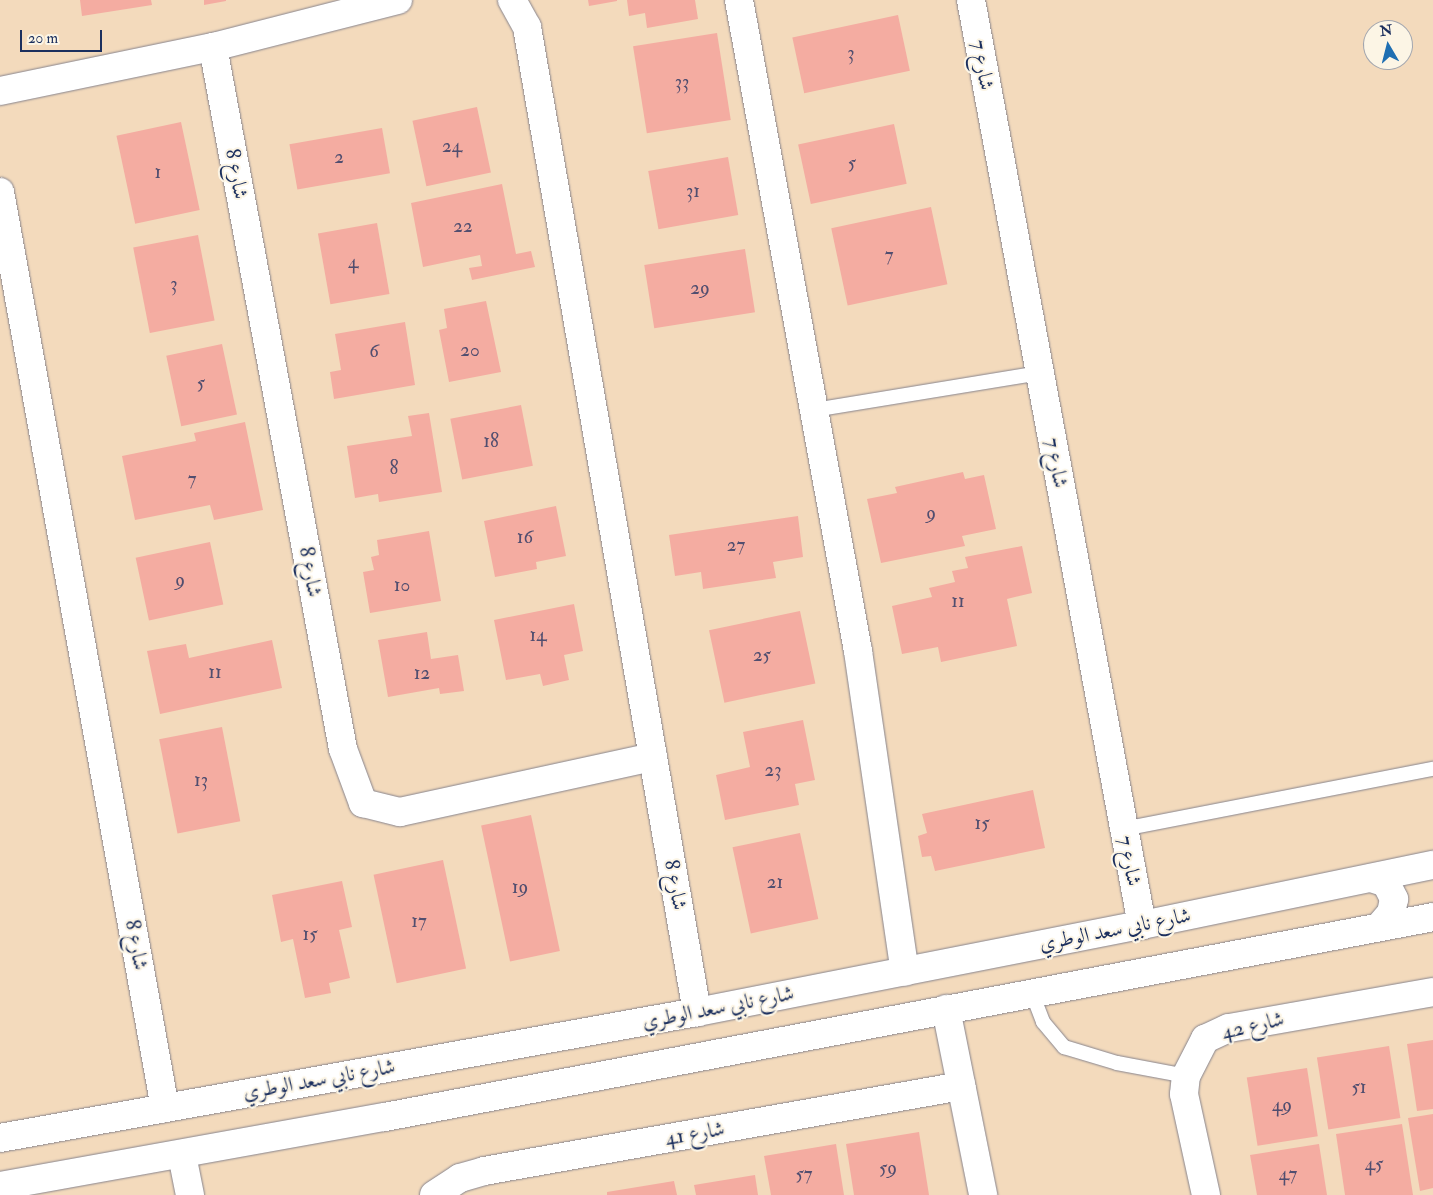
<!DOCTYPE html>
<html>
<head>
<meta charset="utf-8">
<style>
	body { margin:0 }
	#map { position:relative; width:1433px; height:1195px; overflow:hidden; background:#f3dabc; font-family:"IM FELL Double Pica",Amiri,serif }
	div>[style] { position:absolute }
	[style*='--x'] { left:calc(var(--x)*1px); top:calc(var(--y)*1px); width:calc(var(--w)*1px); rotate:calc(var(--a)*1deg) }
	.building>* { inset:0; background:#f4aca1; transform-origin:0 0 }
	.roads { filter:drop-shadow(0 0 1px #87848d) drop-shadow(0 0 1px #87848d) }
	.service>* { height:14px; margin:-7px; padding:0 7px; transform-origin:7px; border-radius:7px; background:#fff }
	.minor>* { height:28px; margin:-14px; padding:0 14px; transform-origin:14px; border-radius:14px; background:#fff }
	.tertiary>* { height:28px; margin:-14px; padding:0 14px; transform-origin:14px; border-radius:14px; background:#fff }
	span { translate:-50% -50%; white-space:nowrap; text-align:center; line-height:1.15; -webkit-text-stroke:4px #fcf5e5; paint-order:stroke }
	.number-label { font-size:19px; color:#514e6f }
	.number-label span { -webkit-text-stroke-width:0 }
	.street-label { font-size:21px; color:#1b2f5e }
	.north { position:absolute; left:1363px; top:20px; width:50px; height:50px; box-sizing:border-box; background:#fcf5e5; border:1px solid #a2a6af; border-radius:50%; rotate:352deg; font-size:14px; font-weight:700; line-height:20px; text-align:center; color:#1b2f5e }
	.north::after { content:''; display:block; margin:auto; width:18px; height:22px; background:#1f6fb2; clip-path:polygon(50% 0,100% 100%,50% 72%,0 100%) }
	.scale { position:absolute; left:20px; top:30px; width:82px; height:22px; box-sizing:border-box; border:2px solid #1b2f5e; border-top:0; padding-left:6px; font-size:15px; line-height:18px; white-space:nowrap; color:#1b2f5e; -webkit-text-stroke:4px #fcf5e5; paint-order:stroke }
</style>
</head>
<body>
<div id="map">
	<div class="building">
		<div style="clip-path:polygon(80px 0,151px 0,152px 5px,82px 16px)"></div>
		<div style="clip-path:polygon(204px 0,226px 0,226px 1px,204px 5px)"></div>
		<div style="clip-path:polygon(588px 0,617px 0,617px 1px,589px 6px)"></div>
		<div style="clip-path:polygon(627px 0,695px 0,698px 19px,647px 28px,645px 13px,629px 16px)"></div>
		<div style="left:898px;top:15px;width:57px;height:108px;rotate:78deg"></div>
		<div style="left:717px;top:33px;width:88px;height:85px;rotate:81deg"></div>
		<div style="left:477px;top:107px;width:67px;height:66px;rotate:78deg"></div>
		<div style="left:181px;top:122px;width:90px;height:66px;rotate:78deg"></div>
		<div style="left:894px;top:124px;width:61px;height:98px;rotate:78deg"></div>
		<div style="left:382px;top:128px;width:46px;height:94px;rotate:80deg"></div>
		<div style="left:728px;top:157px;width:59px;height:81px;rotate:80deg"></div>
		<div style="clip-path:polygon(502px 184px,516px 254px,531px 251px,535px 267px,472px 280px,469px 268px,482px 266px,480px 255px,423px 267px,411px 203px)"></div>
		<div style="left:931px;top:207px;width:79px;height:102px;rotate:78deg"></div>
		<div style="left:377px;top:223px;width:72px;height:60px;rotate:80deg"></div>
		<div style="left:198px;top:235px;width:87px;height:66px;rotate:79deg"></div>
		<div style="left:745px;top:249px;width:64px;height:102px;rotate:81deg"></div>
		<div style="clip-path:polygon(486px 301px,501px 372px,449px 382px,439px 330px,447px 328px,444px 309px)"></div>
		<div style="clip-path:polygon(405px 322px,415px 385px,334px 399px,330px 372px,341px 370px,335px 334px)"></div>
		<div style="left:222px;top:344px;width:72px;height:57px;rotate:78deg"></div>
		<div style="left:521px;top:405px;width:62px;height:72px;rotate:79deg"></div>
		<div style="clip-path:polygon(429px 413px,442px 492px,379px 502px,378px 494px,355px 498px,347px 446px,412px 436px,408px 416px)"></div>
		<div style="clip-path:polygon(245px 422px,263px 510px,214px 520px,210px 505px,135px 520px,122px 456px,196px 441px,194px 433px)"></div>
		<div style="clip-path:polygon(963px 472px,965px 479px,984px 475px,996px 529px,962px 536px,965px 546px,881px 563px,867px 499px,897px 493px,895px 487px)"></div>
		<div style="clip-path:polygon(556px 506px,566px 556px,536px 562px,537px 569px,495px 577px,484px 521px)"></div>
		<div style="clip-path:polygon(798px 516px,803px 557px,773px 562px,776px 578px,703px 589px,701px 572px,675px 576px,669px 535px)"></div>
		<div style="clip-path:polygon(429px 531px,441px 601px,370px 613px,363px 572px,374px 570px,371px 557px,379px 555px,377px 540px)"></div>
		<div style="left:210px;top:542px;width:64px;height:76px;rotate:78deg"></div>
		<div style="clip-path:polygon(1022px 546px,1032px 593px,1007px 599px,1017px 646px,941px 662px,938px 647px,902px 654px,892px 606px,932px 597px,929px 588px,955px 582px,952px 571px,968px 568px,965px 557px)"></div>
		<div style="clip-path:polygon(574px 604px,583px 651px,564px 655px,569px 680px,543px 686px,540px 674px,506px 680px,494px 620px)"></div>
		<div style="left:800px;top:611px;width:74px;height:93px;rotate:78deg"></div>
		<div style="clip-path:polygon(427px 632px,431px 659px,458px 655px,464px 691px,440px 694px,439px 688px,388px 697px,378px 640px)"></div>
		<div style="clip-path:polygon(272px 640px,282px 688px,160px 714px,147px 651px,186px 644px,189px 658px)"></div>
		<div style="clip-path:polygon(803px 720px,815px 780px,795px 784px,799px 805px,725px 820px,716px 775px,750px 767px,743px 732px)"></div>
		<div style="left:222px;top:727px;width:96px;height:64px;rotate:79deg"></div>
		<div style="clip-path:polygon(1033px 790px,1045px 848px,935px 871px,931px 856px,922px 857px,918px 836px,927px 833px,922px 814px)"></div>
		<div style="left:531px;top:815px;width:139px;height:51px;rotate:78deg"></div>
		<div style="left:800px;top:833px;width:88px;height:69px;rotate:78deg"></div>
		<div style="left:443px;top:860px;width:111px;height:71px;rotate:78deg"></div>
		<div style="clip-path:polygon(342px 881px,352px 927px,339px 930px,350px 978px,329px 983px,331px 993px,305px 998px,293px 939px,281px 942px,272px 895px)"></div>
		<div style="clip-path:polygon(1433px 1040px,1433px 1109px,1417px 1111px,1407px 1044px)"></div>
		<div style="left:1389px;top:1046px;width:73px;height:73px;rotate:81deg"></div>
		<div style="left:1307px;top:1068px;width:69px;height:61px;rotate:81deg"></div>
		<div style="clip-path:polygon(1433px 1114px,1433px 1188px,1420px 1191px,1408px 1118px)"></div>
		<div style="clip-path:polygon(1402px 1124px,1413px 1195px,1345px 1195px,1336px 1134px)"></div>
		<div style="clip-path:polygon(919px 1132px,929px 1195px,854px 1195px,846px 1144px)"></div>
		<div style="clip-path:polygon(836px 1144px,844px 1195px,771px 1195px,764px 1156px)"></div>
		<div style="clip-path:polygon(1319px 1144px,1327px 1195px,1257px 1195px,1250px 1155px)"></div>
		<div style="clip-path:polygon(755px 1175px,758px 1195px,696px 1195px,694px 1185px)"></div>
		<div style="clip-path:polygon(674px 1181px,677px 1195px,607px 1195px,607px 1192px)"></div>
	</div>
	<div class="roads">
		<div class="service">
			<div style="--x:814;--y:410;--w:228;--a:-9.3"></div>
			<div style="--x:1123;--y:829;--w:316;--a:-11"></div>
			<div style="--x:1032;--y:993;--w:31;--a:69"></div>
			<div style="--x:1043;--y:1022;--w:33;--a:50"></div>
			<div style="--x:1064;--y:1047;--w:55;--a:16.8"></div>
			<div style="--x:1117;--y:1063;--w:70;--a:10.7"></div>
		</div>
		<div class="minor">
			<div style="--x:512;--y:0;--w:31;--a:61"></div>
			<div style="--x:527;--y:27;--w:1000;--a:80.21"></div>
			<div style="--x:739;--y:0;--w:662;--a:79.64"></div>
			<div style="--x:858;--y:651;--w:324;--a:81.7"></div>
			<div style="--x:971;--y:0;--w:941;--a:79.53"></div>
			<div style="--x:213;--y:47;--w:714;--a:79.51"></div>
			<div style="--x:343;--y:749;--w:58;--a:69.7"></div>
			<div style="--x:363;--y:803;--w:38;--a:14"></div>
			<div style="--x:400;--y:812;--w:259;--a:-12.3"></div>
			<div style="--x:0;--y:91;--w:217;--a:-11.7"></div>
			<div style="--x:213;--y:47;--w:191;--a:-14.3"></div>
			<div style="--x:946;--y:1009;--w:190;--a:78.7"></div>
			<div style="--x:434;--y:1195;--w:31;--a:-33"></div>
			<div style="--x:460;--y:1178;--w:25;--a:-16"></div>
			<div style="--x:484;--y:1171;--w:485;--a:-10.1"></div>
			<div style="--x:1206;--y:1195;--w:103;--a:-102.3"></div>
			<div style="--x:1184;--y:1094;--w:18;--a:-84"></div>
			<div style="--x:1186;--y:1076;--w:42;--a:-62.8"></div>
			<div style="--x:1205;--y:1039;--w:26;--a:-25"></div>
			<div style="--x:1229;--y:1028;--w:207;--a:-10"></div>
		</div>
		<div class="tertiary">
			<div style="--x:0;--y:192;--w:931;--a:79.79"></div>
			<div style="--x:1371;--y:878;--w:16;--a:18"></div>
			<div style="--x:1386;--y:883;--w:18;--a:63"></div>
			<div style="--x:1394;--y:899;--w:14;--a:102"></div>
			<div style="--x:1391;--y:913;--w:18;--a:131"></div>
			<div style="--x:0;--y:1138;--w:708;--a:-10.25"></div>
			<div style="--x:697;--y:1012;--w:453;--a:-11.1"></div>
			<div style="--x:1142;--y:925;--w:297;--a:-11.7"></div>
			<div style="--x:182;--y:1155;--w:41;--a:78.7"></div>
			<div style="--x:0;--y:1186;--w:391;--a:-10.2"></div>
			<div style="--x:385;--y:1117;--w:1067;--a:-10.8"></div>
		</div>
	</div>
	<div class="number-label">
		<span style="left:851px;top:54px">3</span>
		<span style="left:682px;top:83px">33</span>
		<span style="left:452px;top:147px">24</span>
		<span style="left:339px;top:158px">2</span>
		<span style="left:852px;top:164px">5</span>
		<span style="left:158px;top:173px">1</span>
		<span style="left:693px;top:192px">31</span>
		<span style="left:463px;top:227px">22</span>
		<span style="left:889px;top:256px">7</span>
		<span style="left:353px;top:263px">4</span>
		<span style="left:174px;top:285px">3</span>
		<span style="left:700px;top:289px">29</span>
		<span style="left:470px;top:351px">20</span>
		<span style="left:374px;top:352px">6</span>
		<span style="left:201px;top:384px">5</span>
		<span style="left:491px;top:442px">18</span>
		<span style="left:394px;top:469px">8</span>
		<span style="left:192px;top:480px">7</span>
		<span style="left:931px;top:514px">9</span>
		<span style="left:525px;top:538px">16</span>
		<span style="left:736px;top:546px">27</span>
		<span style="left:180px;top:581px">9</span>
		<span style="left:402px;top:586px">10</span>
		<span style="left:958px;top:602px">11</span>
		<span style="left:538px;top:636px">14</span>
		<span style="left:762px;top:656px">25</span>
		<span style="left:215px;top:673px">11</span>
		<span style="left:422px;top:674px">12</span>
		<span style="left:773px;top:771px">23</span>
		<span style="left:201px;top:781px">13</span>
		<span style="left:982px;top:824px">15</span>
		<span style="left:775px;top:883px">21</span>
		<span style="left:520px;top:888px">19</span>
		<span style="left:419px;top:922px">17</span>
		<span style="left:310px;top:935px">15</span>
		<span style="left:1359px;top:1088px">51</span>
		<span style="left:1282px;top:1106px">49</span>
		<span style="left:1374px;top:1165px">45</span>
		<span style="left:888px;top:1169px">59</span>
		<span style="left:804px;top:1175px">57</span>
		<span style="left:1288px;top:1175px">47</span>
	</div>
	<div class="street-label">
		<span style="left:982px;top:65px;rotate:80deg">شارع 7</span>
		<span style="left:236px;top:174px;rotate:80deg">شارع 8</span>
		<span style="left:1056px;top:463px;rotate:80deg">شارع 7</span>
		<span style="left:310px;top:572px;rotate:80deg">شارع 8</span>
		<span style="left:1129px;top:861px;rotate:79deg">شارع 7</span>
		<span style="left:675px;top:885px;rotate:80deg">شارع 8</span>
		<span style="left:1115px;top:930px;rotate:-11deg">شارع نابي سعد الوطري</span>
		<span style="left:136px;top:945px;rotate:80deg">شارع 8</span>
		<span style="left:718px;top:1008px;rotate:-11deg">شارع نابي سعد الوطري</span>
		<span style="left:1253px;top:1026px;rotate:-13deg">شارع 42</span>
		<span style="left:319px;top:1080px;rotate:-10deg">شارع نابي سعد الوطري</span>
		<span style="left:695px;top:1134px;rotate:-10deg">شارع 41</span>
	</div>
	<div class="north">N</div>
	<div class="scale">20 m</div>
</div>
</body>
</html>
